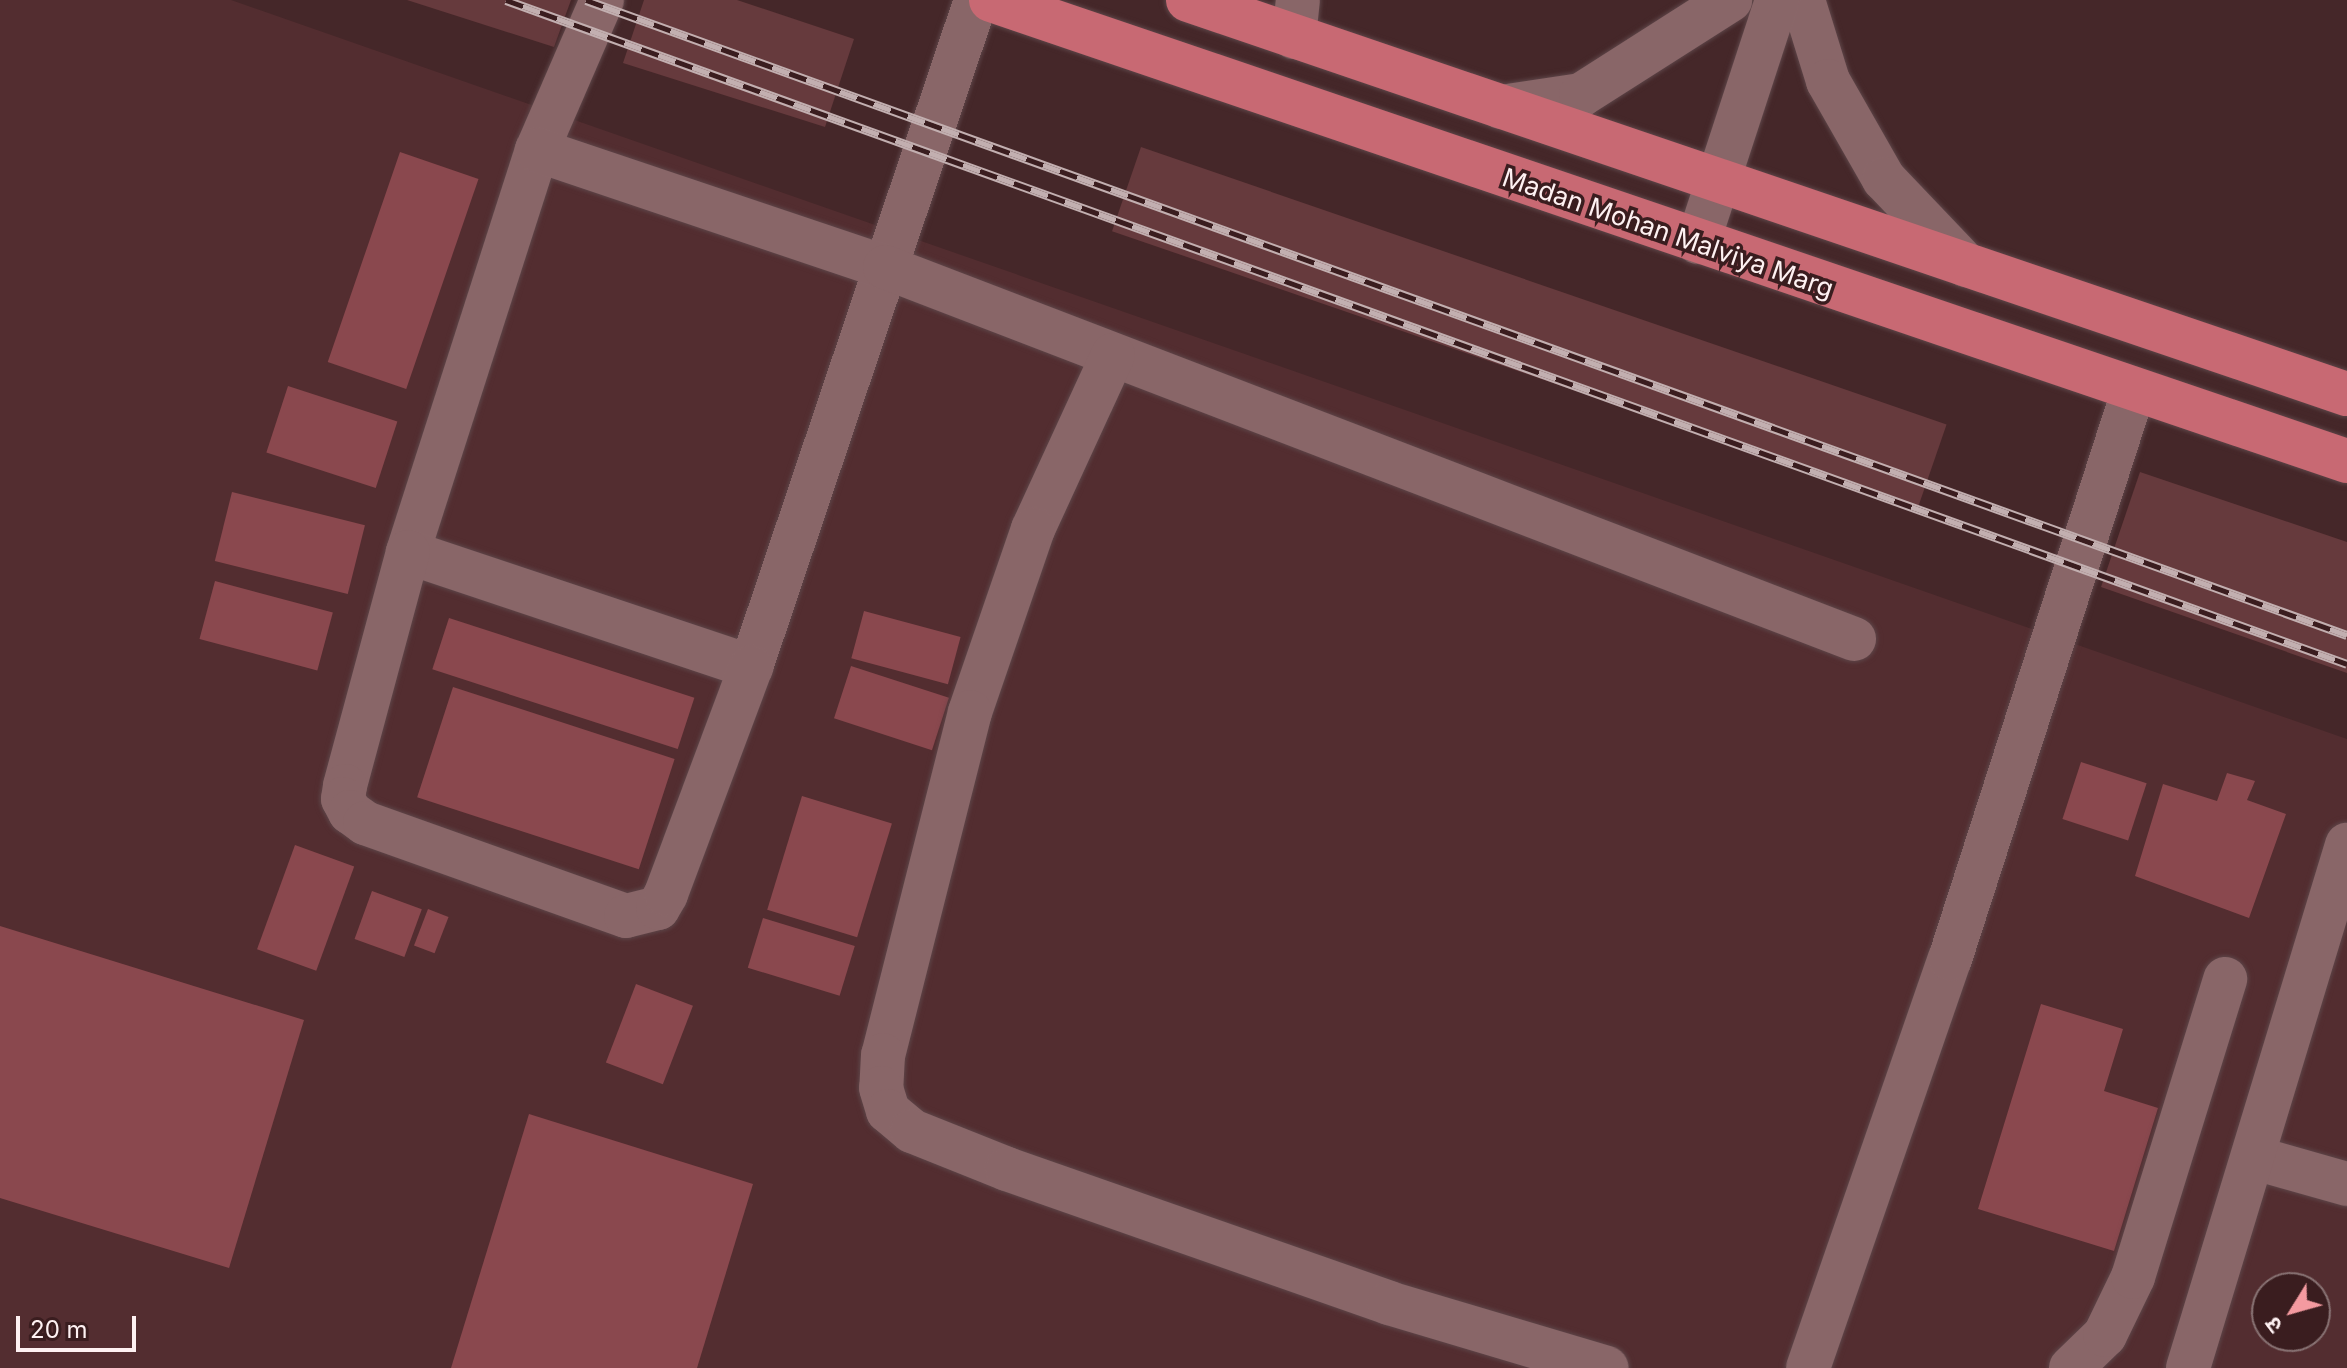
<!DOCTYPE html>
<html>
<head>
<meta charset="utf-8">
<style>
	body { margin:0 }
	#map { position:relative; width:2347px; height:1368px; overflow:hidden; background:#452729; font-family:Inter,"Noto Sans Devanagari",sans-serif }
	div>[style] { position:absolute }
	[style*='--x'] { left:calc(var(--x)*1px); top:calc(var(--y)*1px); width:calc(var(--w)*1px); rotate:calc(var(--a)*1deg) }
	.built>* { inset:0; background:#532d30 }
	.green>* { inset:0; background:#663a3d; transform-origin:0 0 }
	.building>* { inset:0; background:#8a484e; transform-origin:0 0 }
	.roads { filter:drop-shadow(0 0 2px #5d4548) drop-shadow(0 0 2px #5d4548) }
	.minor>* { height:44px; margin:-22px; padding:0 22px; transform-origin:22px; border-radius:22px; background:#896668 }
	.major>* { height:44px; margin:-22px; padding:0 22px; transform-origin:22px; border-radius:22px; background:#c86973 }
	.rail>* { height:9px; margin-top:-4.5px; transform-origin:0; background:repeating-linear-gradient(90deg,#3a1d1f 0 18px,#c2afb0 0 36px); box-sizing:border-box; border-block:2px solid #c2afb0 }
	span { translate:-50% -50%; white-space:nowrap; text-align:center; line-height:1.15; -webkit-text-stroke:7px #3a1d1f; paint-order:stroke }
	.street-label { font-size:26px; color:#fef1f2 }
	.north { position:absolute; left:2251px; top:1272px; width:80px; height:80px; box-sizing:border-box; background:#3a1d1f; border:2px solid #887273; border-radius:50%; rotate:233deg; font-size:22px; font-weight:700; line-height:32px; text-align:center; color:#fef1f2 }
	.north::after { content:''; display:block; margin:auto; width:28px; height:36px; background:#f49aa0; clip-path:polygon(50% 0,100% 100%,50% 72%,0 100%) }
	.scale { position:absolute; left:16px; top:1316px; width:120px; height:36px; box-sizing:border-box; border:4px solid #fef1f2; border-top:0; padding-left:10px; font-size:24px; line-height:28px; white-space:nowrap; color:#fef1f2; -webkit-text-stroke:6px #3a1d1f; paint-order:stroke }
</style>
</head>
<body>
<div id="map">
	<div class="built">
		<div style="clip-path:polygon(evenodd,0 0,231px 0,2347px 739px,2347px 1368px,0 1368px,0 0,2267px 1288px,2315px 1288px,2315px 1336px,2267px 1336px,2267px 1288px)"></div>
	</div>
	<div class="green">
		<div style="clip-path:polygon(407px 0,571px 0,554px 47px)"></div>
		<div style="clip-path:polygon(644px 0,737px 0,854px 39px,825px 127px,623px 63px)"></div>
		<div style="left:1141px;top:147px;width:852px;height:89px;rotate:19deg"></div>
		<div style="clip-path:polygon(2140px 472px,2347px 542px,2347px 673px,2101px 587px)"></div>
	</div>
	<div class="building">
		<div style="left:400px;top:152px;width:83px;height:222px;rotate:19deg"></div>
		<div style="left:288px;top:386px;width:115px;height:70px;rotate:18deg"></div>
		<div style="left:232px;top:492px;width:137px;height:71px;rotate:14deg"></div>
		<div style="left:215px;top:581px;width:122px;height:60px;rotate:15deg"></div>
		<div style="left:864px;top:611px;width:100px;height:49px;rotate:15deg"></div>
		<div style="left:449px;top:618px;width:258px;height:54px;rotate:18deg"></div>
		<div style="left:851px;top:666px;width:103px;height:55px;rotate:18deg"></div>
		<div style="left:453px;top:687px;width:233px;height:116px;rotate:18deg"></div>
		<div style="left:2081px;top:762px;width:69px;height:60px;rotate:18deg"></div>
		<div style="clip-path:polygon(2227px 773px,2255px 781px,2247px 800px,2286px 814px,2249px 918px,2135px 876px,2163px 784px,2217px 801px)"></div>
		<div style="left:802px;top:796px;width:94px;height:119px;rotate:17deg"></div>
		<div style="left:295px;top:845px;width:63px;height:111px;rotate:20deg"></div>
		<div style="left:372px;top:891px;width:53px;height:51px;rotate:20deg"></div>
		<div style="left:428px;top:909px;width:22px;height:39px;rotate:21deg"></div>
		<div style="left:763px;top:918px;width:96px;height:52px;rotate:17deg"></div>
		<div style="clip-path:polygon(0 926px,304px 1020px,229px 1268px,0 1198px)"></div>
		<div style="left:636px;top:984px;width:61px;height:84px;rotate:21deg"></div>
		<div style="clip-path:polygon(2041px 1004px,2123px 1029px,2104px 1091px,2158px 1108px,2114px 1251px,1978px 1209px)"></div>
		<div style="clip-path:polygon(529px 1114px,753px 1184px,697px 1368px,451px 1368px)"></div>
	</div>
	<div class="roads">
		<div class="minor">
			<div style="--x:602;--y:0;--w:163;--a:113.4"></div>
			<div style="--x:537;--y:150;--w:422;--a:107.8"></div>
			<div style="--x:408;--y:552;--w:362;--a:18.5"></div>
			<div style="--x:751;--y:667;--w:704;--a:-71.36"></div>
			<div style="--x:1803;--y:0;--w:85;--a:72.8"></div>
			<div style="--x:1828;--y:81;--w:113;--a:60.3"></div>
			<div style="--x:1884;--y:179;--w:119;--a:46.4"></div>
			<div style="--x:1294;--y:37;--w:37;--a:-84"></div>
			<div style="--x:1501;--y:107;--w:81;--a:-8.5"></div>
			<div style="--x:1581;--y:95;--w:177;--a:-32.5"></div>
			<div style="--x:537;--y:150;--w:367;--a:18.6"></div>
			<div style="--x:885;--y:267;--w:1038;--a:21"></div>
			<div style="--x:1698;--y:242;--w:255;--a:-71.9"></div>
			<div style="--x:1113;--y:355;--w:192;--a:114.7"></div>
			<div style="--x:1033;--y:529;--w:194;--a:109"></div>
			<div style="--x:970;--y:712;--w:354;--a:104.2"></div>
			<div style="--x:883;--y:1055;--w:33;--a:93"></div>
			<div style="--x:881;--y:1088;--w:24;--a:73"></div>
			<div style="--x:888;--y:1111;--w:31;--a:40"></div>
			<div style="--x:912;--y:1131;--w:102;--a:21.8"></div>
			<div style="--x:1007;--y:1169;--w:405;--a:19.3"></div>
			<div style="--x:1389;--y:1303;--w:227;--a:16.6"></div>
			<div style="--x:408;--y:552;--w:242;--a:105.1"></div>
			<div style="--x:345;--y:786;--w:13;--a:99"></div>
			<div style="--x:343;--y:799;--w:15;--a:62"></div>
			<div style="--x:350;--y:812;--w:19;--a:36"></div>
			<div style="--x:365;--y:823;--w:277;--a:19.6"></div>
			<div style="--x:626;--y:916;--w:33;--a:-14"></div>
			<div style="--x:658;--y:908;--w:16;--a:-60"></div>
			<div style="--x:666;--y:894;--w:242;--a:-69.5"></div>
			<div style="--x:2255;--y:1158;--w:96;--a:15.8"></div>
			<div style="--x:1808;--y:1368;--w:433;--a:-70.9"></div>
			<div style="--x:1950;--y:959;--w:599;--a:-72.11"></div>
			<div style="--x:2071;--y:1368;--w:47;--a:-44.1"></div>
			<div style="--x:2105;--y:1335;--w:64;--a:-64.2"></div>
			<div style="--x:2133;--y:1277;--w:312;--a:-72.8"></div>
			<div style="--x:2188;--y:1368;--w:547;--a:-73.09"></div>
		</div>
		<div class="major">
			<div style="--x:991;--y:0;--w:1432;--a:18.78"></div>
			<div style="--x:1188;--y:0;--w:1224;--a:18.78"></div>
		</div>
	</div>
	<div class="rail">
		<div style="--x:506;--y:0;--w:1957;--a:19.83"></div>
		<div style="--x:586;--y:0;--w:1872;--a:19.83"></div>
	</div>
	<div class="street-label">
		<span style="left:1668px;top:233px;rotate:19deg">Madan Mohan Malviya Marg</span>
	</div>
	<div class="north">उ</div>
	<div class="scale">20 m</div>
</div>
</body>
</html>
